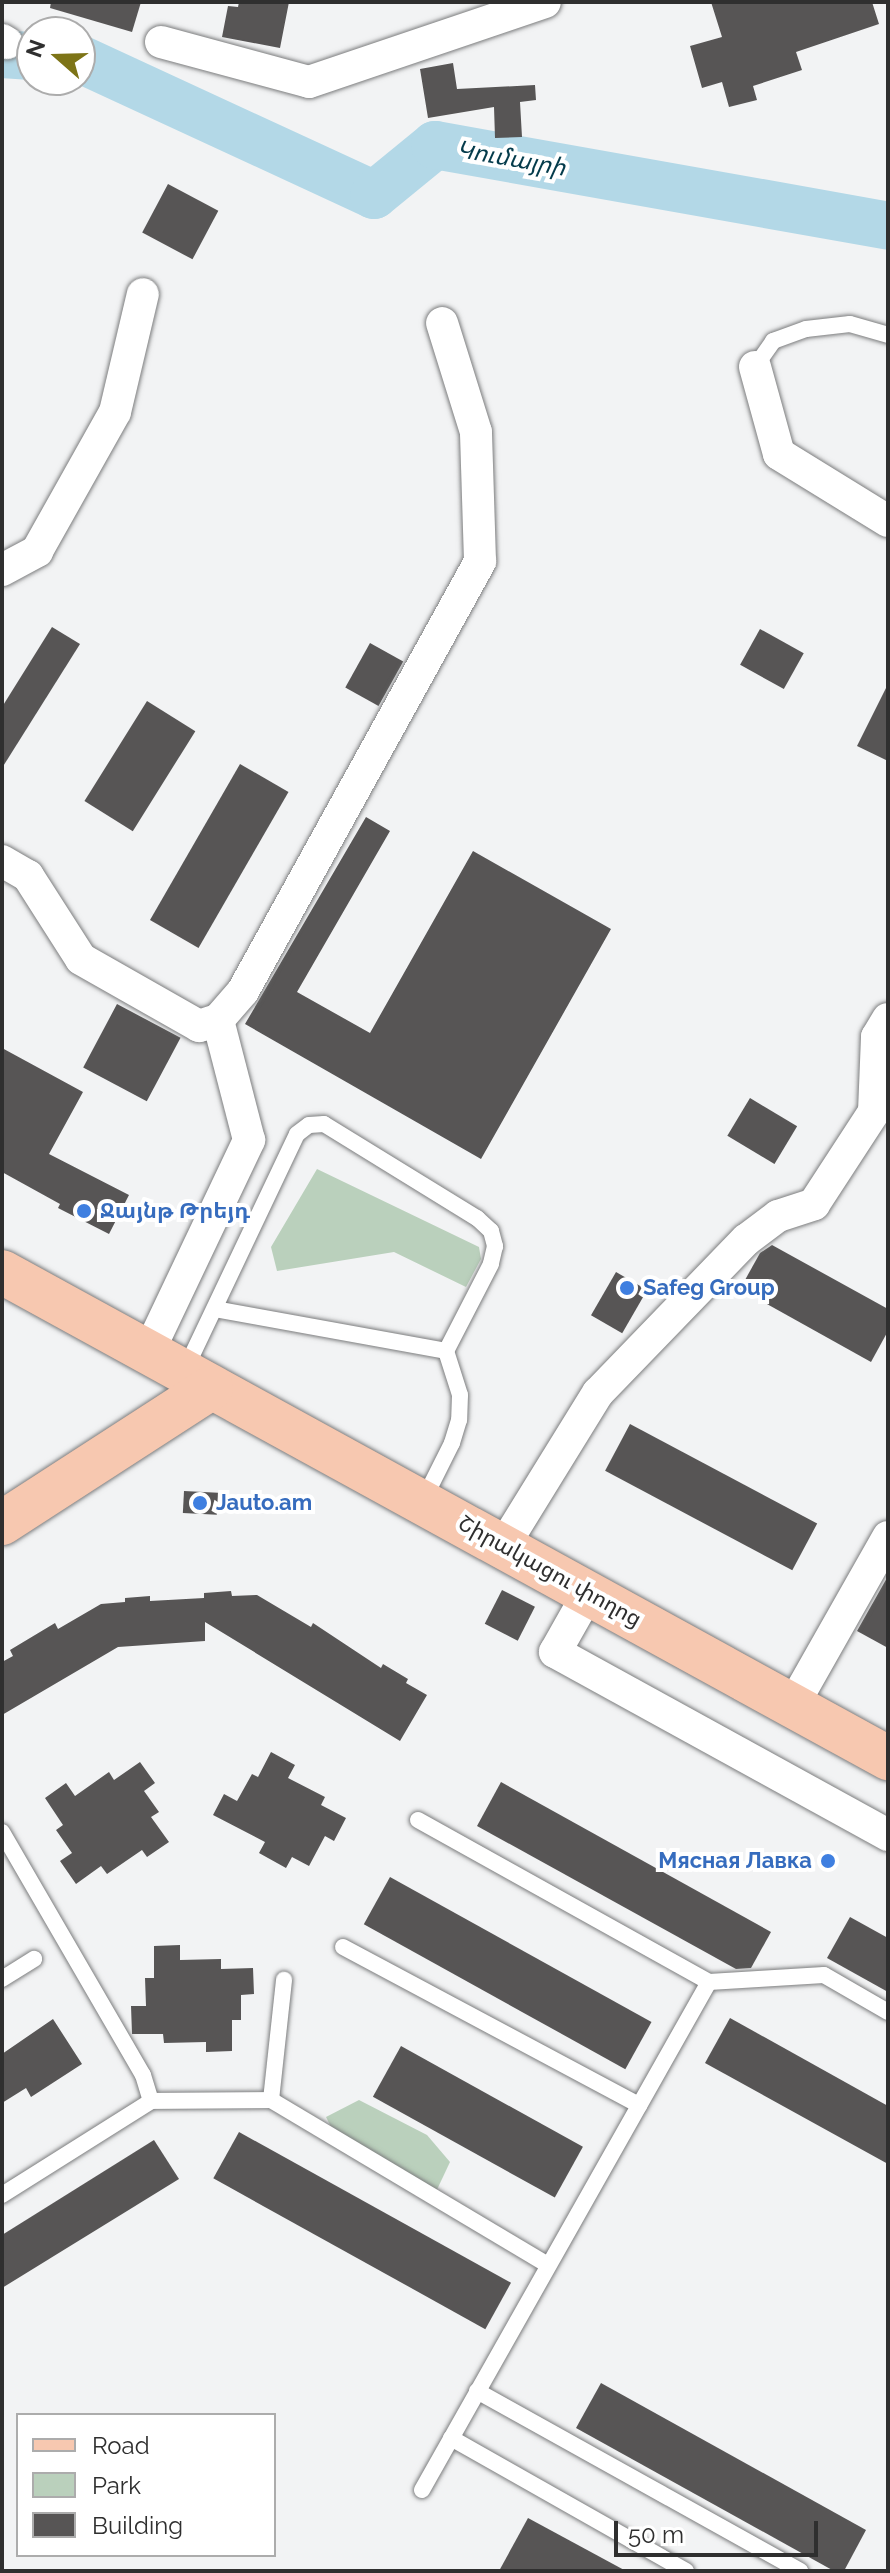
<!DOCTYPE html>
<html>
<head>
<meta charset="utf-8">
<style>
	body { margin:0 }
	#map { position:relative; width:890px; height:2573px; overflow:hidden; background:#f2f3f4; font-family:Raleway,"Noto Sans Armenian",sans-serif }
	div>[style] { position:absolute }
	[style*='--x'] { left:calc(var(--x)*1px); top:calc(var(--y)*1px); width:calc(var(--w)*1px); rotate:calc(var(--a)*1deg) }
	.green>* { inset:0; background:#bad0bc }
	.river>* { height:48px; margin:-24px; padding:0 24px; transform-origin:24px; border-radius:24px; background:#b3d8e7 }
	.building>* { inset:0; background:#575555; transform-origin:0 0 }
	.roads { filter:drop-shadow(0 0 2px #7c7d7e) drop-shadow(0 0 2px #7c7d7e) }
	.service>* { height:16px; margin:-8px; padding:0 8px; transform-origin:8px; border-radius:8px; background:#fff }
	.minor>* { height:32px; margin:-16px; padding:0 16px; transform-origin:16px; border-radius:16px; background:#fff }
	.primary>* { height:44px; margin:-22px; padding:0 22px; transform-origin:22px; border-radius:22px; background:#f7c8b0 }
	.dots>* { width:22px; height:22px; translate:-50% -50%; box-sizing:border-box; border:4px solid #fff; border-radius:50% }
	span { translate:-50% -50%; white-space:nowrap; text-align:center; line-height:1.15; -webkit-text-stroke:8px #fff; paint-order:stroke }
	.shop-label { font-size:22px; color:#366cbe; font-weight:700 }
	.left { translate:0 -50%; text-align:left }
	.right { translate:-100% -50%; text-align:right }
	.street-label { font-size:22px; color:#2f2f2f }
	.water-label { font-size:24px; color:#043b4b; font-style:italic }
	.frame { position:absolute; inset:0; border:4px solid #2f2f2f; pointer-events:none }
	.legend { position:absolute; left:16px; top:2413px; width:260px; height:144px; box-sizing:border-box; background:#fff; border:2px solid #acacac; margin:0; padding:10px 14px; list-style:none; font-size:24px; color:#2f2f2f }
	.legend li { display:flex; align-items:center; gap:16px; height:40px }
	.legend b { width:40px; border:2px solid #acacac }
	.north { position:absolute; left:16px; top:16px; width:80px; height:80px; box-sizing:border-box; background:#fff; border:2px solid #acacac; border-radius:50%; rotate:290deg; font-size:22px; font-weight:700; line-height:32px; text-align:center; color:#2f2f2f }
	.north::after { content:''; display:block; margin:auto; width:28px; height:36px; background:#7d7417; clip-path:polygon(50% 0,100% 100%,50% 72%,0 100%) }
	.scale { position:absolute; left:614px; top:2521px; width:204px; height:36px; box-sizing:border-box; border:4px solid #2f2f2f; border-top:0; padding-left:10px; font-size:24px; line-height:28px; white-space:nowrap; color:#2f2f2f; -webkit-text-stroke:6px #fff; paint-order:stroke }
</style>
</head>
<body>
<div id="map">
	<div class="green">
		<div style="clip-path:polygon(317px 1169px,479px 1247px,481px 1259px,466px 1287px,394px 1252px,277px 1271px,271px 1247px)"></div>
		<div style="clip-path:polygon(359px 2100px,427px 2135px,450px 2162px,434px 2196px,338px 2141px,326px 2117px)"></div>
	</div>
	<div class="river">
		<div style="--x:2;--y:54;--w:30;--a:4"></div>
		<div style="--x:80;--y:59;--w:324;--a:24.8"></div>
		<div style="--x:374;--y:195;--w:79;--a:-39.3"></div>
		<div style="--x:435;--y:145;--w:460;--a:10.1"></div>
	</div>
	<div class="building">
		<div style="clip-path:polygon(51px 2px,141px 2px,132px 32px,50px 8px)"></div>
		<div style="clip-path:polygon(239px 2px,289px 2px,280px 48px,222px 37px,228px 6px,238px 7px)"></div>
		<div style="clip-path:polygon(711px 2px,872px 2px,879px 24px,796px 52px,802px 70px,753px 86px,757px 100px,729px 107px,722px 82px,702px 88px,690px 46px,722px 37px)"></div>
		<div style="clip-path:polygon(453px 63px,457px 89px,535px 85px,536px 100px,520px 102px,522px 137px,495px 138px,494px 107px,428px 118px,420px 69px)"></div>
		<div style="left:168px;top:184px;width:57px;height:55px;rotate:28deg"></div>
		<div style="clip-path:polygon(52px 627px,80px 644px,2px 768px,2px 707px)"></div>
		<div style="left:760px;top:629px;width:50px;height:41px;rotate:29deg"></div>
		<div style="left:370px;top:643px;width:38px;height:51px;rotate:29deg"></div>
		<div style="clip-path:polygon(888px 684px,888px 761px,857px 746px)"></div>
		<div style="left:147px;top:701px;width:57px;height:118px;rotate:32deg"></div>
		<div style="left:240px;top:764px;width:56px;height:180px;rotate:30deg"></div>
		<div style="clip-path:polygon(366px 817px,390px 831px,297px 992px,370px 1033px,473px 851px,611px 929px,481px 1159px,245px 1024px)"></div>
		<div style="left:117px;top:1004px;width:72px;height:72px;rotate:28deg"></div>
		<div style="clip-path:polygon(2px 1048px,83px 1092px,49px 1154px,129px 1195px,109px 1234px,58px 1208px,60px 1204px,2px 1172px)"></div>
		<div style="left:750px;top:1098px;width:55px;height:44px;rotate:31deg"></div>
		<div style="clip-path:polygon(772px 1245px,888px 1309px,888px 1331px,871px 1362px,740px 1289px,760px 1253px)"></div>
		<div style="left:616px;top:1272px;width:36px;height:50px;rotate:30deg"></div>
		<div style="left:630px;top:1424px;width:212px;height:53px;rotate:28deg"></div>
		<div style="left:184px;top:1491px;width:34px;height:22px;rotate:3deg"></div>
		<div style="clip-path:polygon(888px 1576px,888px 1648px,857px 1631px)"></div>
		<div style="left:502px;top:1590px;width:37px;height:38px;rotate:27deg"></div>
		<div style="clip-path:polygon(231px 1591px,232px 1596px,257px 1595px,311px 1627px,313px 1623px,381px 1668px,383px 1664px,408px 1679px,406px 1683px,427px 1695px,400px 1741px,205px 1622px,205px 1641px,118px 1647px,2px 1715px,2px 1662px,13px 1656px,10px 1650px,55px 1623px,58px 1629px,101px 1604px,125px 1602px,125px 1598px,150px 1596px,150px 1601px,204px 1598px,204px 1593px)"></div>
		<div style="clip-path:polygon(271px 1752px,295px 1765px,288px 1778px,325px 1797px,321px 1805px,346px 1818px,334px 1841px,325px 1836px,309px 1866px,292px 1857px,286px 1868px,259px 1853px,265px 1842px,213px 1815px,224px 1794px,237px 1801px,252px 1774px,258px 1777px)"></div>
		<div style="clip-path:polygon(140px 1762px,155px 1783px,144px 1791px,159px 1812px,151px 1817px,169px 1842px,147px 1857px,142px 1850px,107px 1874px,101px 1866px,76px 1884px,60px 1861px,72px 1853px,56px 1830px,63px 1825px,45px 1798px,66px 1783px,75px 1796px,109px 1772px,114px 1780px)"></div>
		<div style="clip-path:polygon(501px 1782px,771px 1932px,751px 1968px,736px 1969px,477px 1826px)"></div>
		<div style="left:390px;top:1877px;width:299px;height:54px;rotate:29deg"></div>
		<div style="clip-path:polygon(850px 1917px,888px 1938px,888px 1992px,827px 1958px)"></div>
		<div style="clip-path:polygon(180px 1945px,180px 1960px,221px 1959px,221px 1969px,253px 1968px,254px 1994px,241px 1995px,241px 2020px,232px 2020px,232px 2051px,206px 2052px,206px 2042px,164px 2043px,163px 2034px,132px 2034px,131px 2006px,146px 2006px,145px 1978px,154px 1978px,154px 1946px)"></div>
		<div style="clip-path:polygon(730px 2018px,888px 2106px,888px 2164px,705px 2063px)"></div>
		<div style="clip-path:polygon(53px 2019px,82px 2064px,31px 2097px,26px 2088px,2px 2103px,2px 2054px)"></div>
		<div style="left:401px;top:2046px;width:208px;height:58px;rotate:29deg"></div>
		<div style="left:239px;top:2132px;width:311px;height:53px;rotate:29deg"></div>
		<div style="clip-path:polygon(154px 2140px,179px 2179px,2px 2288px,2px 2235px)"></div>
		<div style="clip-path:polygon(601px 2383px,866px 2530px,844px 2571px,834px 2571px,576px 2428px)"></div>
		<div style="clip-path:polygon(528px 2518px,626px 2571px,499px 2571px)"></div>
	</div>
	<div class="roads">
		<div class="service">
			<div style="--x:755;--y:367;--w:32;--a:-55"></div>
			<div style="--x:773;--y:341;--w:35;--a:-20"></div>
			<div style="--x:806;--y:329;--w:44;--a:-6.5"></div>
			<div style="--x:850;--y:324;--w:40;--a:16"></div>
			<div style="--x:215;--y:1309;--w:235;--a:10.3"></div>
			<div style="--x:184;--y:1372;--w:263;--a:-64.6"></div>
			<div style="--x:297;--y:1134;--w:15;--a:-37"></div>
			<div style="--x:309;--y:1125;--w:15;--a:-4"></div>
			<div style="--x:324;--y:1124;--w:180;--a:31.6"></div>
			<div style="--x:477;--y:1218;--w:19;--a:43"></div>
			<div style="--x:491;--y:1231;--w:16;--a:75"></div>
			<div style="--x:495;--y:1246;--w:18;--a:103"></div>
			<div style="--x:491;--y:1264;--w:98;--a:117.3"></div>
			<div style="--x:446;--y:1351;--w:46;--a:72.3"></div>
			<div style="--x:460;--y:1395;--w:25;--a:92"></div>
			<div style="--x:459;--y:1420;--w:24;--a:107"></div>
			<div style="--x:452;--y:1443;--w:65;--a:116.6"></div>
			<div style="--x:418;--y:1820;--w:333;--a:29.1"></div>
			<div style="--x:709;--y:1982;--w:115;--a:-3.5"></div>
			<div style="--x:824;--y:1975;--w:74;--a:30"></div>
			<div style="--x:2;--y:1832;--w:281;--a:59.9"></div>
			<div style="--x:143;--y:2075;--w:27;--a:73"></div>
			<div style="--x:343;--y:1947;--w:336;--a:28.1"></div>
			<div style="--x:2;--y:1979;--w:38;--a:-32"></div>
			<div style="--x:271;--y:2100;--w:121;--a:-83.8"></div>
			<div style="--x:2;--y:2195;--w:176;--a:-32.2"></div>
			<div style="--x:151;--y:2101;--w:120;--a:-0.5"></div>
			<div style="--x:271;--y:2100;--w:322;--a:30.8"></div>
			<div style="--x:477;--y:2391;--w:370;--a:29.1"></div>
			<div style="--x:451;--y:2438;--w:270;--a:29.5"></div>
			<div style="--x:422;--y:2490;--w:583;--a:-60.54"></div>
		</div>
		<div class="minor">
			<div style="--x:2;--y:40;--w:6;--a:31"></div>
			<div style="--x:161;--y:42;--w:153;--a:15.1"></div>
			<div style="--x:309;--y:82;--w:249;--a:-18.7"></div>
			<div style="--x:755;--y:367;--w:90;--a:74.6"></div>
			<div style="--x:779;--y:454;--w:128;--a:31.6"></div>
			<div style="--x:2;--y:570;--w:40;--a:-28"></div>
			<div style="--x:37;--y:551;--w:159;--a:-60.7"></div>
			<div style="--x:115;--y:412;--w:121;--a:-76.7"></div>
			<div style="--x:2;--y:861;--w:30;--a:30"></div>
			<div style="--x:28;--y:876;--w:98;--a:57.4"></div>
			<div style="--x:81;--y:959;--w:136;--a:29.6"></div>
			<div style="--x:199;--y:1026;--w:20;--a:-18"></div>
			<div style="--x:218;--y:1020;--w:38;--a:-49"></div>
			<div style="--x:243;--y:991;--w:491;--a:-61.1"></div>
			<div style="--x:480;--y:561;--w:129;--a:-91.8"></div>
			<div style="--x:476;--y:432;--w:114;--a:-107.3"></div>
			<div style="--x:148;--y:1353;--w:236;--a:-64.6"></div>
			<div style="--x:249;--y:1140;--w:124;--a:-104.5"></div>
			<div style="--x:504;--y:1545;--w:179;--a:-58.3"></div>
			<div style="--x:598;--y:1393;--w:213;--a:-46"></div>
			<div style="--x:746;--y:1240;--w:40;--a:-37"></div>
			<div style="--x:778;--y:1216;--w:38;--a:-18"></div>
			<div style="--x:814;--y:1204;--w:110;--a:-56.9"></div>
			<div style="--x:874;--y:1112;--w:75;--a:-87.7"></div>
			<div style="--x:877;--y:1037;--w:21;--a:-59"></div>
			<div style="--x:589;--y:1592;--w:69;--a:119.5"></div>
			<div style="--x:555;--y:1652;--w:380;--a:28.8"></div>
			<div style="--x:793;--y:1705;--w:193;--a:-60.5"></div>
		</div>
		<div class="primary">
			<div style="--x:2;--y:1272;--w:1011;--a:28.75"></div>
			<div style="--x:2;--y:1523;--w:249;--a:-32.9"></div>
		</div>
	</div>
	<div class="dots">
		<div style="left:84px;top:1211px;background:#3f7fe0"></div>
		<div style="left:627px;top:1288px;background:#3f7fe0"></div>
		<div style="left:200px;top:1503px;background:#3f7fe0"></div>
		<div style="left:828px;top:1861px;background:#3f7fe0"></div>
	</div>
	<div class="shop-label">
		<span class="left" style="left:100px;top:1211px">Ջայնթ Թրեյդ</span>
		<span class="left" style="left:643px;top:1288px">Safeg Group</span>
		<span class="left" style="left:216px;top:1503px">Jauto.am</span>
		<span class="right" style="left:812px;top:1861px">Мясная Лавка</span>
	</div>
	<div class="street-label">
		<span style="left:550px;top:1571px;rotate:29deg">Շիրակացու փողոց</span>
	</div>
	<div class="water-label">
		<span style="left:511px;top:158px;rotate:10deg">Կումայրի</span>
	</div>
	<div class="frame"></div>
	<ul class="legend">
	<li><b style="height:10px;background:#f7c8b0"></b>Road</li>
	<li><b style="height:22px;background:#bad0bc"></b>Park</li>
	<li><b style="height:22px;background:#575555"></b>Building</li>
	</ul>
	<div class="north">N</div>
	<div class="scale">50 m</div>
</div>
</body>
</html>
